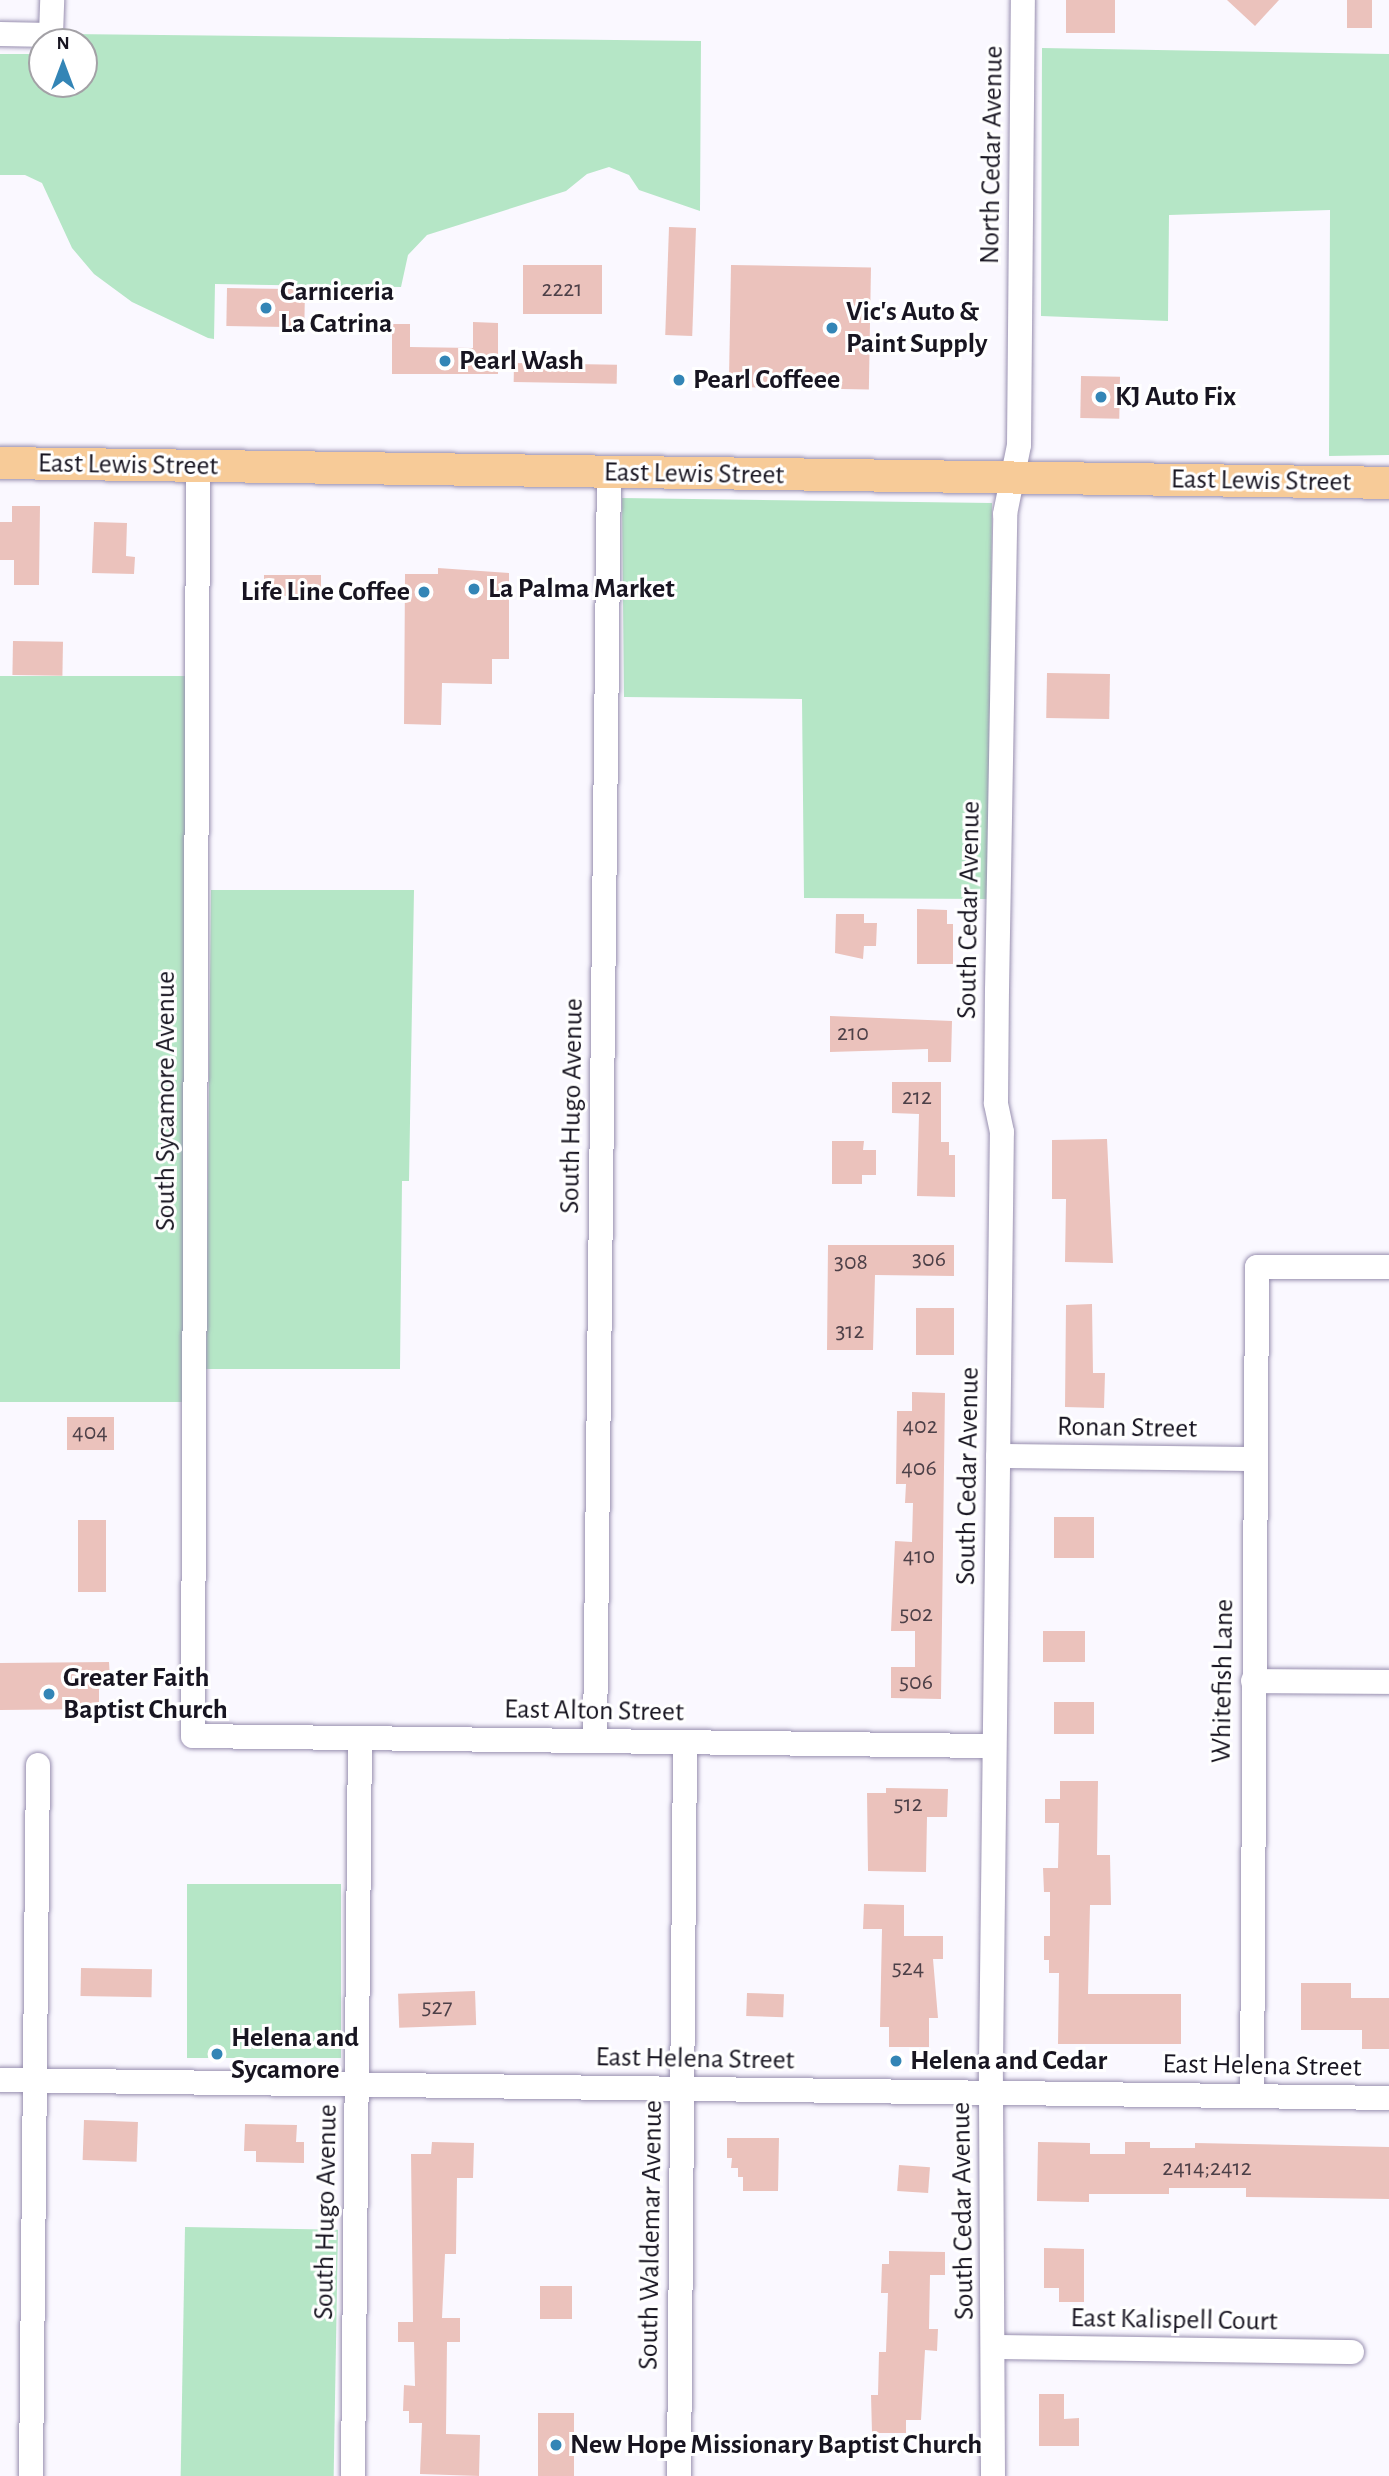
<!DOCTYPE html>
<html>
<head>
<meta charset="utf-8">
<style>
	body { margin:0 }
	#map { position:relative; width:1389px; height:2476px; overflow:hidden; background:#faf8ff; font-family:"Alegreya Sans",sans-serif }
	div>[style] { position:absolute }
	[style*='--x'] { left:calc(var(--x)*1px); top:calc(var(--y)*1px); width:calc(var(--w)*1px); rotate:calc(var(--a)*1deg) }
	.green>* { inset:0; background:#b5e6c6; transform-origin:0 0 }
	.building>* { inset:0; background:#ebc2bc; transform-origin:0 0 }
	.roads { filter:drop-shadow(0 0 2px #988fb0) drop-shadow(0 0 2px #988fb0) }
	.minor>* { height:24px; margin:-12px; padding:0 12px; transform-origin:12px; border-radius:12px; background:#fff }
	.major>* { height:32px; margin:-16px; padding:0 16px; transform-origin:16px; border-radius:16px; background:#f7cb98 }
	.dots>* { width:19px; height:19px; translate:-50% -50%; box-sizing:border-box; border:4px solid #fff; border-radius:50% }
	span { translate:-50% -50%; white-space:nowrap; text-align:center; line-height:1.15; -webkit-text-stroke:6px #fff; paint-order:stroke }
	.number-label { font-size:24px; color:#4d4048 }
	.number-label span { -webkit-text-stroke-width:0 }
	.street-label { font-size:28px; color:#181521 }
	.poi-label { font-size:28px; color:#181521; font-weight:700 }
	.left { translate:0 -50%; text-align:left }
	.right { translate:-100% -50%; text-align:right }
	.north { position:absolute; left:28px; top:28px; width:70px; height:70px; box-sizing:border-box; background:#fff; border:2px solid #a3a1a6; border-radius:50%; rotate:0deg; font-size:19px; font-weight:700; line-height:28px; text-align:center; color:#181521 }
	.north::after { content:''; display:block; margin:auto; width:24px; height:32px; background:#3385b6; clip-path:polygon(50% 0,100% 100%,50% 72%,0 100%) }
</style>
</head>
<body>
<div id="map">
	<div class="green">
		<div style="clip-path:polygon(68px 34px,701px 41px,700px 211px,639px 190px,629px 175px,609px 167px,587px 174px,566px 191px,427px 235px,408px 255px,401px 287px,215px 284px,214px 339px,208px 338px,132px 302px,94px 274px,72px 248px,42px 183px,25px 175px,0 175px,0 54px,42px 54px,42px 84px,84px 84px,84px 42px,68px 42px)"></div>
		<div style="clip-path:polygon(1042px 48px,1389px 54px,1389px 455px,1329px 456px,1330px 210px,1169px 215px,1168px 321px,1041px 316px)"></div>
		<div style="clip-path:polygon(622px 498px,992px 503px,988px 899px,804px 898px,802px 699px,624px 697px)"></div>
		<div style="left:0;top:676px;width:188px;height:726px"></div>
		<div style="clip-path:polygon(211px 890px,414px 890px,409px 1181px,402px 1181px,400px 1369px,206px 1369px)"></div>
		<div style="left:187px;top:1884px;width:154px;height:174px"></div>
		<div style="left:185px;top:2227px;width:153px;height:249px;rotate:1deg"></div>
	</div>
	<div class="building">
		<div style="left:1066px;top:0;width:49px;height:33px"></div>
		<div style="clip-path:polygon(1227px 0,1279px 0,1255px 26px)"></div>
		<div style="left:1347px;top:0;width:25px;height:28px"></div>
		<div style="left:669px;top:227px;width:27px;height:108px;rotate:2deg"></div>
		<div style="left:523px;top:265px;width:79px;height:49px"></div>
		<div style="left:731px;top:265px;width:140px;height:122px;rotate:1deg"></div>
		<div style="left:227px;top:288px;width:78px;height:38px;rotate:1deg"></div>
		<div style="clip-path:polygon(473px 322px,498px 323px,498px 374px,392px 374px,392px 324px,410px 324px,410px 347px,473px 348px)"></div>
		<div style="left:514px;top:363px;width:103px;height:19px;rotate:1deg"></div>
		<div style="left:1081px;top:376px;width:39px;height:42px;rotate:1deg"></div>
		<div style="clip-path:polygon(12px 506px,40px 506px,39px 585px,14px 585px,14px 560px,0 560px,0 522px,12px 522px)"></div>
		<div style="clip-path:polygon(94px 522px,127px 523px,126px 556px,135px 557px,134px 574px,92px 573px)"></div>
		<div style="clip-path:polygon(438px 568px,509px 573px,509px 659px,492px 659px,492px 684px,442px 683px,441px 725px,404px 724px,405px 574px,438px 574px)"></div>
		<div style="left:264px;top:575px;width:57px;height:21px"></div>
		<div style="left:13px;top:641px;width:50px;height:34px;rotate:1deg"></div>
		<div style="left:1047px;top:673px;width:63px;height:45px;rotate:1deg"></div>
		<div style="clip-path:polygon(917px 909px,947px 910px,947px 924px,953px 924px,953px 964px,917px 964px)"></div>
		<div style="clip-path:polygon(836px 914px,864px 914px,864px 923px,877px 923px,876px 946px,864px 946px,863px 959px,835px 953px)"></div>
		<div style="clip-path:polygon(830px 1016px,952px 1021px,951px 1062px,928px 1062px,928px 1049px,830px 1052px)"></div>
		<div style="clip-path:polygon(892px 1082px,941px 1082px,941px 1142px,949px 1142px,949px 1155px,955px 1155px,955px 1197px,917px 1196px,919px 1114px,892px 1113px)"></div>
		<div style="clip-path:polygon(1107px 1139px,1113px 1263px,1065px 1262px,1066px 1199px,1052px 1199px,1052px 1140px)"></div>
		<div style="clip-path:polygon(832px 1141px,864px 1141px,863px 1150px,876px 1150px,876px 1175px,862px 1175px,862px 1184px,832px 1184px)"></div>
		<div style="clip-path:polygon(828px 1245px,954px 1245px,954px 1276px,875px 1275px,873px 1350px,827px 1350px)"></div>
		<div style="clip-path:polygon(1092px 1304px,1093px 1373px,1105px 1373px,1104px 1408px,1065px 1407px,1066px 1305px)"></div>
		<div style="left:916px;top:1308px;width:38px;height:47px"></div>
		<div style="clip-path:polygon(912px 1392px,945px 1393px,941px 1699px,891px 1698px,891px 1667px,915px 1667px,915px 1631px,891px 1631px,895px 1541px,912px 1542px,913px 1503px,905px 1503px,906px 1484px,896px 1484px,897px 1411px,912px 1411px)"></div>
		<div style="left:67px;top:1417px;width:47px;height:33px"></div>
		<div style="left:1054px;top:1517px;width:40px;height:41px"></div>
		<div style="left:78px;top:1520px;width:28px;height:72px"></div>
		<div style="left:1043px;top:1631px;width:42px;height:31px"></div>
		<div style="clip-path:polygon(109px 1662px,110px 1679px,99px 1679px,99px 1709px,0 1710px,0 1663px)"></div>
		<div style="left:1094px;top:1702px;width:32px;height:40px;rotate:90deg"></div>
		<div style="clip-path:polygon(1060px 1781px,1098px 1781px,1097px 1855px,1110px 1855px,1111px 1905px,1090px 1905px,1088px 1994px,1181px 1994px,1181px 2044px,1058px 2044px,1059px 1973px,1049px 1973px,1049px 1960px,1044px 1960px,1044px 1936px,1050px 1936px,1050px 1892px,1044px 1892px,1043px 1868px,1058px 1868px,1059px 1823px,1045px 1823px,1045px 1799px,1060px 1799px)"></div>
		<div style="clip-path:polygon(886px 1788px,948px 1789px,947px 1817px,927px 1817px,926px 1872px,868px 1871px,867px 1793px,886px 1793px)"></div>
		<div style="clip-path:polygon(864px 1904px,904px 1905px,904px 1936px,943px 1936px,943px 1959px,933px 1959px,938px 2018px,929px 2018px,929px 2047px,889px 2047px,889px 2027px,880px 2027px,882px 1929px,863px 1929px)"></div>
		<div style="left:81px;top:1968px;width:71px;height:28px;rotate:1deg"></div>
		<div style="clip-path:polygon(1301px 1983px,1351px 1983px,1351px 1998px,1389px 1998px,1389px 2049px,1362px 2049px,1362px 2030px,1301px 2030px)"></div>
		<div style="left:475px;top:1991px;width:34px;height:77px;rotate:88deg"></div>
		<div style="left:747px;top:1993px;width:37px;height:23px;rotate:2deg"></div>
		<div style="left:84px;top:2120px;width:54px;height:40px;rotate:2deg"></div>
		<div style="clip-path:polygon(245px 2124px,297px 2125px,296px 2142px,304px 2142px,304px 2163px,256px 2162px,256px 2151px,244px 2151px)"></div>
		<div style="clip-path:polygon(727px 2138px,779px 2138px,778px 2191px,743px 2191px,743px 2177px,738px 2177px,738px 2168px,731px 2168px,732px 2158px,727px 2158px)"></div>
		<div style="clip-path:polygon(432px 2142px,474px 2143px,473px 2178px,457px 2178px,456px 2254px,445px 2254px,442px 2318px,460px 2318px,460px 2342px,447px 2342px,446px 2434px,480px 2435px,479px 2476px,420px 2474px,422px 2423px,409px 2423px,409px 2411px,403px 2411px,404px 2385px,415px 2386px,414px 2342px,398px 2342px,398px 2322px,413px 2322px,411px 2154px,431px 2154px)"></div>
		<div style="clip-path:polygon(1038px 2142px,1090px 2143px,1090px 2154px,1125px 2154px,1125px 2142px,1150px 2142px,1150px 2148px,1195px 2148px,1195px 2143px,1389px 2147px,1389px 2199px,1246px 2197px,1246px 2188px,1169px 2188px,1169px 2194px,1089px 2194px,1089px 2202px,1037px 2201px)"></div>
		<div style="left:899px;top:2165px;width:31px;height:26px;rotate:4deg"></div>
		<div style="clip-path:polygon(1044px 2248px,1084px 2249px,1084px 2302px,1059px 2302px,1059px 2288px,1044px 2288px)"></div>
		<div style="clip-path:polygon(889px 2251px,945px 2252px,945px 2275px,930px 2275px,929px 2329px,938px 2329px,937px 2351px,925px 2350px,921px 2420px,906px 2420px,906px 2433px,872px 2433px,871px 2395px,878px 2395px,879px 2352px,886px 2352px,888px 2293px,881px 2293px,882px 2264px,889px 2264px)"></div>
		<div style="left:540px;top:2286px;width:32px;height:33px"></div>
		<div style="clip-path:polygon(1039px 2394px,1064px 2394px,1064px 2419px,1079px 2418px,1079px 2446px,1039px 2446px)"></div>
		<div style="left:538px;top:2413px;width:36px;height:63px"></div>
	</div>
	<div class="roads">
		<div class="minor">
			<div style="--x:0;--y:34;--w:51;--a:1.1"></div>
			<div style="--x:51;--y:35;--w:35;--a:-88"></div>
			<div style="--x:198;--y:466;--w:1270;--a:90.23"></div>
			<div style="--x:193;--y:1736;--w:801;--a:0.72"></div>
			<div style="--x:998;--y:1456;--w:257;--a:0.7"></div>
			<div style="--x:1253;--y:1681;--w:136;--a:0.4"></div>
			<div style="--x:595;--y:1741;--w:1269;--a:-89.37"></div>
			<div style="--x:0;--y:2080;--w:1389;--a:0.74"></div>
			<div style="--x:1252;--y:2095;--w:828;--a:-89.65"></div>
			<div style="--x:1257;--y:1267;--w:132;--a:0"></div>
			<div style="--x:994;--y:2347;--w:358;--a:0.8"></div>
			<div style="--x:31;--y:2476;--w:711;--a:-89.44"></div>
			<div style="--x:353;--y:2476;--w:738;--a:-89.46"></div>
			<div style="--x:679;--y:2476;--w:734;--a:-89.53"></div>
			<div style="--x:993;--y:2476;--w:410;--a:-90.3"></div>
			<div style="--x:991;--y:2066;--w:934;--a:-89.33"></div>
			<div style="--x:1002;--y:1132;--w:30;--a:-102"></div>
			<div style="--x:996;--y:1103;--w:113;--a:-89.5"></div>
			<div style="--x:997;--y:990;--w:476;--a:-89"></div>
			<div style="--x:1005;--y:514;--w:70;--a:-78.5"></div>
			<div style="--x:1019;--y:445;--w:445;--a:-89.5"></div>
		</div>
		<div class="major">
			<div style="--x:0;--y:463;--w:1389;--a:0.82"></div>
		</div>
	</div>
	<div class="dots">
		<div style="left:266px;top:308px;background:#3385b6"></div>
		<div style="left:832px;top:328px;background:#3385b6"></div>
		<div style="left:445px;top:361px;background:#3385b6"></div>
		<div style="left:679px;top:380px;background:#3385b6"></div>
		<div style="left:1101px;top:397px;background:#3385b6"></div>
		<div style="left:474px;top:589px;background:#3385b6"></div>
		<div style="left:424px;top:592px;background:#3385b6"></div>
		<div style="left:49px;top:1694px;background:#3385b6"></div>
		<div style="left:217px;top:2054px;background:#3385b6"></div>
		<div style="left:896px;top:2061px;background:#3385b6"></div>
		<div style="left:556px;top:2445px;background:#3385b6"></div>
	</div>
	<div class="number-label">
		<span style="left:562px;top:290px">2221</span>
		<span style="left:853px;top:1034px">210</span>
		<span style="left:917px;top:1098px">212</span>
		<span style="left:929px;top:1260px">306</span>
		<span style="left:851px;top:1263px">308</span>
		<span style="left:850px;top:1332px">312</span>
		<span style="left:920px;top:1427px">402</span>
		<span style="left:90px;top:1433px">404</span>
		<span style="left:919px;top:1469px">406</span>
		<span style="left:919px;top:1557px">410</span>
		<span style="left:916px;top:1615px">502</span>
		<span style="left:916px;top:1683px">506</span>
		<span style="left:908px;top:1805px">512</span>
		<span style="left:908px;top:1969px">524</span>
		<span style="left:437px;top:2008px">527</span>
		<span style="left:1207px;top:2169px">2414;2412</span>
	</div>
	<div class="street-label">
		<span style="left:992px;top:155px;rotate:-89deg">North Cedar Avenue</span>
		<span style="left:128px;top:465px;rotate:1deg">East Lewis Street</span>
		<span style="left:694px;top:474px;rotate:1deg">East Lewis Street</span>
		<span style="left:1261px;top:481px;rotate:1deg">East Lewis Street</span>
		<span style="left:969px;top:910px;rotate:-89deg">South Cedar Avenue</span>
		<span style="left:166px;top:1101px;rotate:-90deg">South Sycamore Avenue</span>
		<span style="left:572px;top:1106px;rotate:-89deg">South Hugo Avenue</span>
		<span style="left:1127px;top:1428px;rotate:1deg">Ronan Street</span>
		<span style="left:968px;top:1476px;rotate:-89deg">South Cedar Avenue</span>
		<span style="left:1223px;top:1681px;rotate:-89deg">Whitefish Lane</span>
		<span style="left:594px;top:1711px;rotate:1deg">East Alton Street</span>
		<span style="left:695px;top:2059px;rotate:1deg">East Helena Street</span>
		<span style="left:1262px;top:2066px;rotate:1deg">East Helena Street</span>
		<span style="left:963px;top:2211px;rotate:-91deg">South Cedar Avenue</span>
		<span style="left:326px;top:2212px;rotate:-89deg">South Hugo Avenue</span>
		<span style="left:651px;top:2235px;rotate:-89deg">South Waldemar Avenue</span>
		<span style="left:1174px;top:2320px;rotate:1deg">East Kalispell Court</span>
	</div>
	<div class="poi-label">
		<span class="left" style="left:280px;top:308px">Carniceria<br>La Catrina</span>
		<span class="left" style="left:846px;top:328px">Vic's Auto &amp;<br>Paint Supply</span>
		<span class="left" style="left:459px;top:361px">Pearl Wash</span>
		<span class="left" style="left:693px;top:380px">Pearl Coffeee</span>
		<span class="left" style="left:1115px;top:397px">KJ Auto Fix</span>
		<span class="left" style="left:488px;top:589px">La Palma Market</span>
		<span class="right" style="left:410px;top:592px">Life Line Coffee</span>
		<span class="left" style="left:63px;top:1694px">Greater Faith<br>Baptist Church</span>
		<span class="left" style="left:231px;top:2054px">Helena and<br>Sycamore</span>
		<span class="left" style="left:910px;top:2061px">Helena and Cedar</span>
		<span class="left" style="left:570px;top:2445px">New Hope Missionary Baptist Church</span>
	</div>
	<div class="north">N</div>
</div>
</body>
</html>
